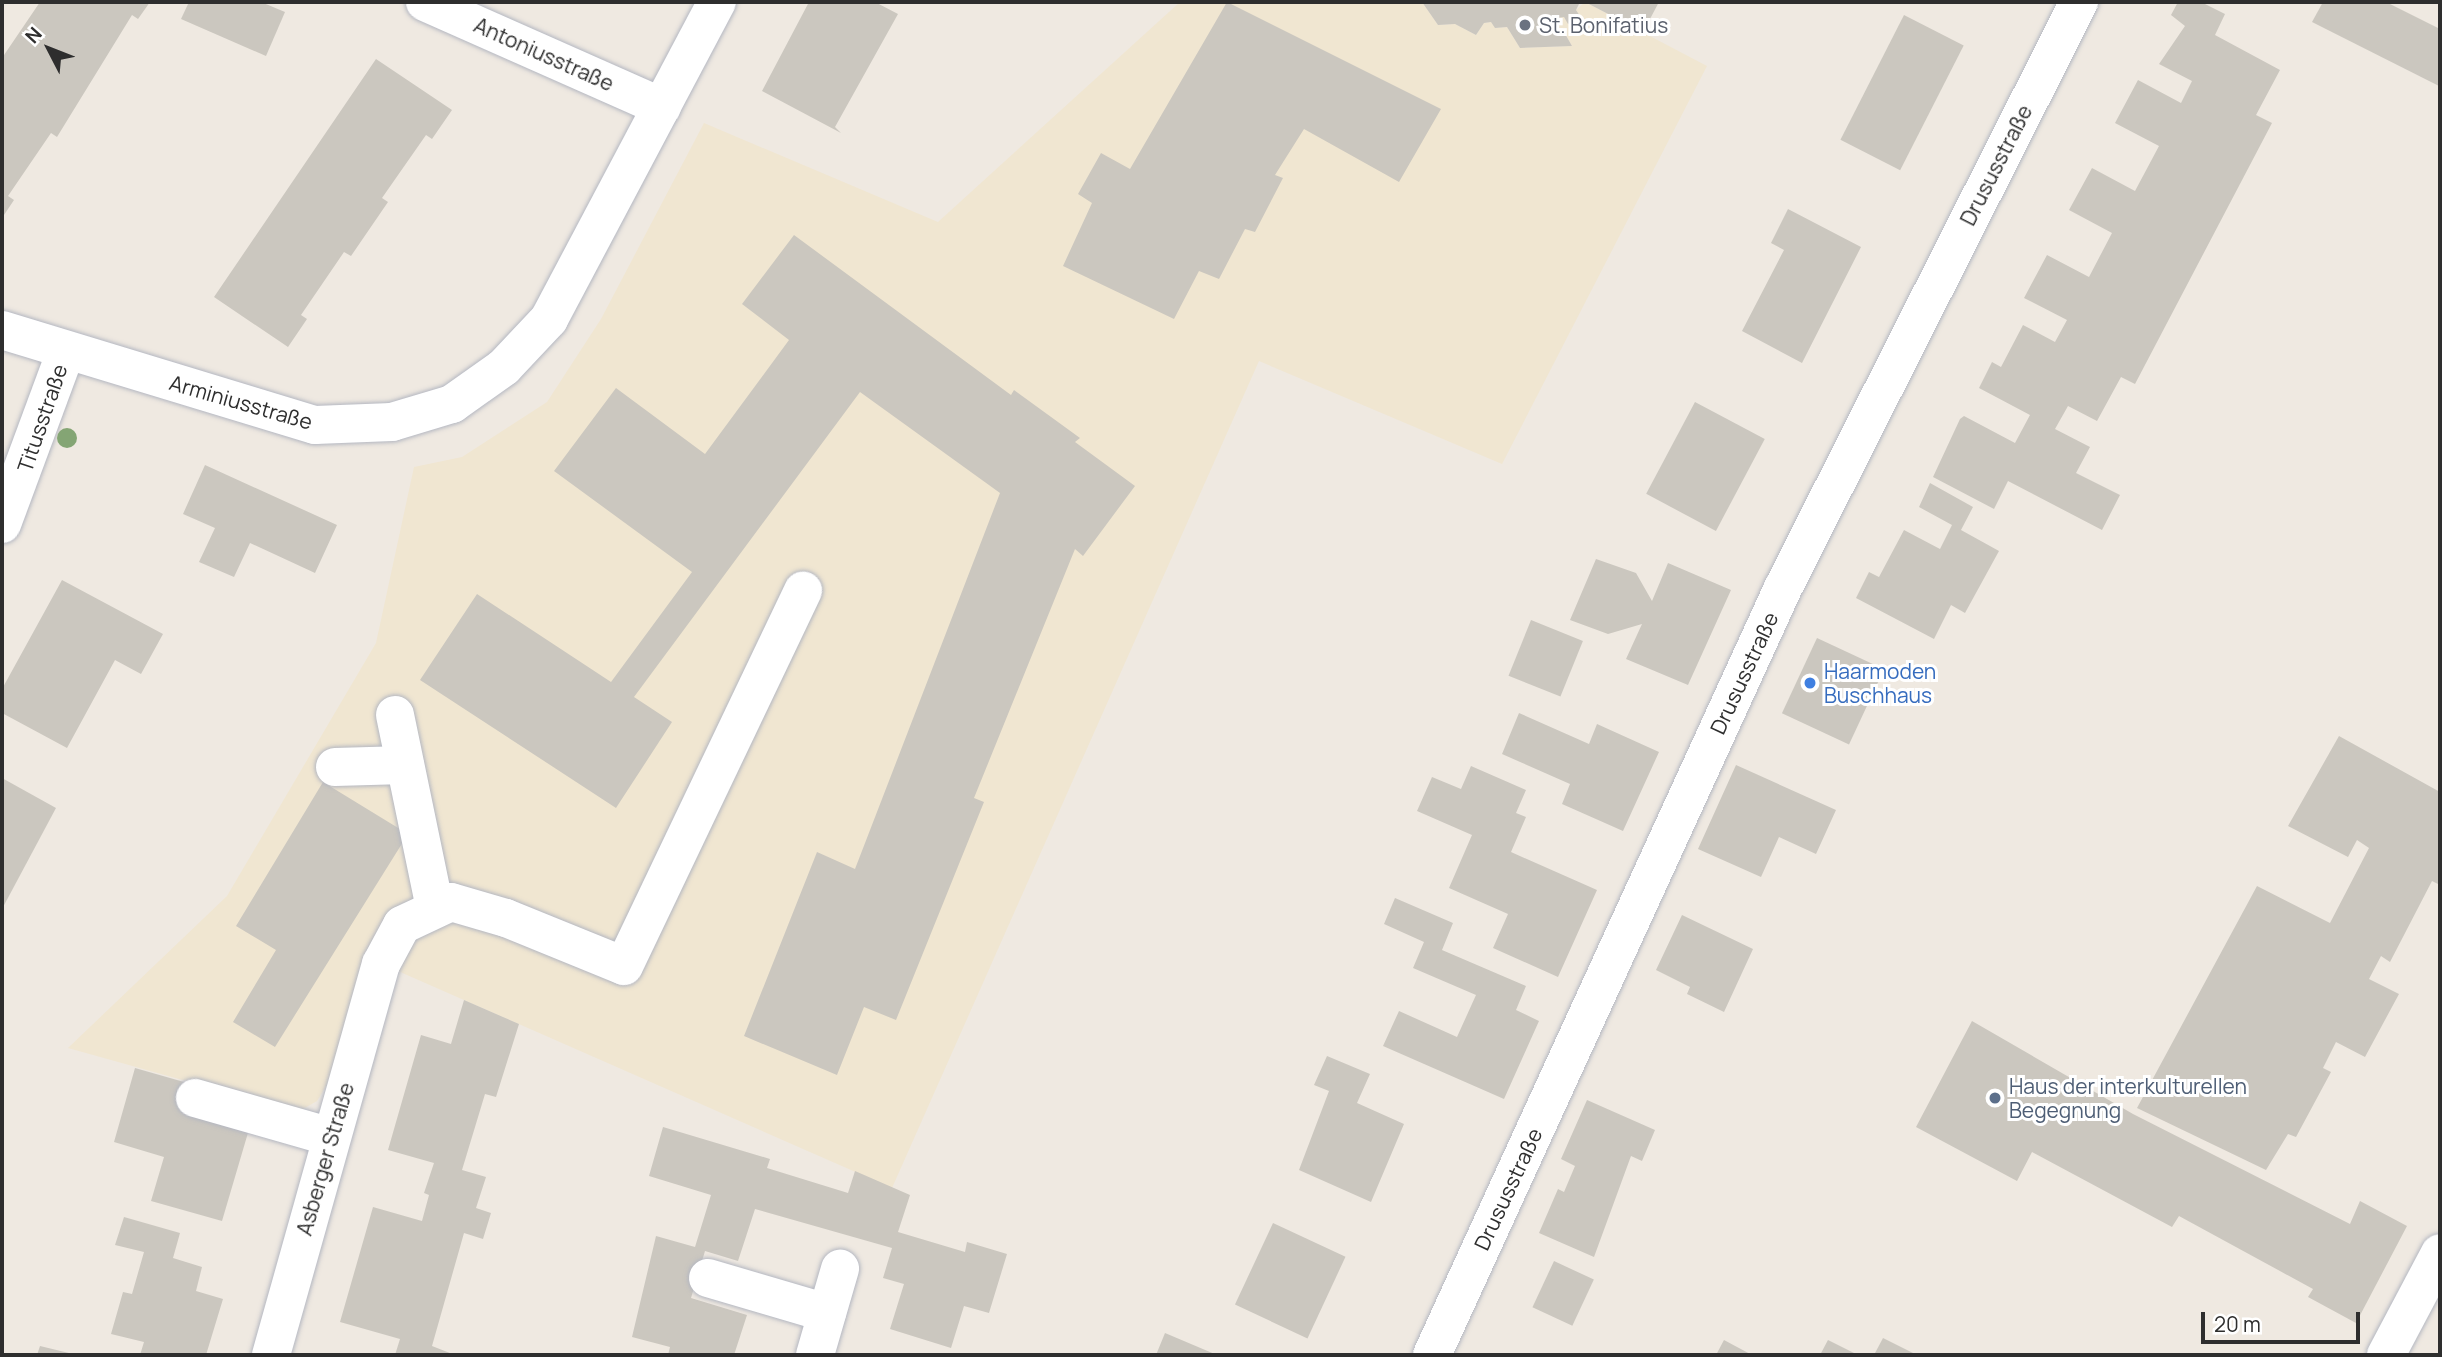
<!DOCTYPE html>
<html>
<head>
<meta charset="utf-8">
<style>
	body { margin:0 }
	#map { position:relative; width:2442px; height:1357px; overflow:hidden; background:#efe9e1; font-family:Manrope,sans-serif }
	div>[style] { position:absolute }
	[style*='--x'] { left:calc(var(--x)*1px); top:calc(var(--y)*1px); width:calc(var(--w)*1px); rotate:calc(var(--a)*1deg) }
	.education>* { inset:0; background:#f0e6d1 }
	.building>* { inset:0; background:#cbc7bf; transform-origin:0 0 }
	.roads { filter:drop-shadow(0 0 2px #b4b7c1) drop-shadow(0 0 2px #b4b7c1) }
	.minor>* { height:38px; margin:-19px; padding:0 19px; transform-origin:19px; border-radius:19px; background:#fff }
	.trees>* { width:20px; height:20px; margin:-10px; border-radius:50%; background:#84a574 }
	.dots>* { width:19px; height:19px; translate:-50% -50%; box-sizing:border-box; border:4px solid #fff; border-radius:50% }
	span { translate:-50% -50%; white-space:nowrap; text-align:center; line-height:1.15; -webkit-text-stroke:6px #fff; paint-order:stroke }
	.worship-label { font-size:21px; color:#5b616d }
	.left { translate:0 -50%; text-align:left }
	.street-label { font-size:21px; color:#2e2e2e }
	.shop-label { font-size:21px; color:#366cbe }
	.service-label { font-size:21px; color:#4e5e75 }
	.frame { position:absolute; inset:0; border:4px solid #2e2e2e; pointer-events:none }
	.north { position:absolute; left:14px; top:14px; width:70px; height:70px; -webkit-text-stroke:5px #fff; paint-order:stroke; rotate:312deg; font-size:19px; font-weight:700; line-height:28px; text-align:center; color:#2e2e2e }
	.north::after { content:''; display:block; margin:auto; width:24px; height:32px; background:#2e2e2e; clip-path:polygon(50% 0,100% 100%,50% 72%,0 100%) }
	.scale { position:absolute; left:2201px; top:1312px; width:159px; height:32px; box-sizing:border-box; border:4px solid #2e2e2e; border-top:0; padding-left:9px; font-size:21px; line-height:24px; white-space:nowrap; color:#2e2e2e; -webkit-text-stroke:5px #fff; paint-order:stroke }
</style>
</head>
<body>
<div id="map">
	<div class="education">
		<div style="clip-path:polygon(1180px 2px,1422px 2px,1438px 25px,1455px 24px,1476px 35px,1484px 23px,1491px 22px,1496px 28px,1507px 27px,1520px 48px,1572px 46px,1564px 32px,1557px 32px,1556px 18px,1564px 17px,1569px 24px,1580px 16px,1576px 10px,1585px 2px,1707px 66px,1502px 464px,1259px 361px,892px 1188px,366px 957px,328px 1083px,317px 1101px,303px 1109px,294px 1111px,68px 1048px,227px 896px,376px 643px,414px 467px,462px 457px,547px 402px,601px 319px,704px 123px,938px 222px)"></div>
	</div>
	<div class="building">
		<div style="clip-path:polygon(40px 2px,150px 2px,138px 19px,132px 15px,57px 137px,51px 133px,8px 196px,14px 200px,2px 218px,2px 58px)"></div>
		<div style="clip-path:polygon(189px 2px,261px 2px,285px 12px,266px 56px,181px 19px)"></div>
		<div style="clip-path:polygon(809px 2px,875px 2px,898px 14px,835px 127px,841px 133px,762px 91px)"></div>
		<div style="clip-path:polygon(1227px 2px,1441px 109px,1399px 182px,1304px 129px,1275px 175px,1283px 178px,1255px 232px,1245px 229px,1219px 279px,1199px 271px,1174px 319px,1063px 266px,1092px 203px,1078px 194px,1101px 153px,1130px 169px)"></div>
		<div style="clip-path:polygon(1422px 2px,1580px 2px,1576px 10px,1580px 16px,1568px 24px,1564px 17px,1556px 18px,1557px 32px,1564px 32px,1572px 46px,1520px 48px,1507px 27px,1495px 28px,1491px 22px,1484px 23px,1476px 35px,1455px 24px,1438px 25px)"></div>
		<div style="clip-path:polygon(1585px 2px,1659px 2px,1643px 32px)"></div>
		<div style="clip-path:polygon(2178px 2px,2201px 2px,2225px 14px,2215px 35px,2280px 70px,2256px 115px,2272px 123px,2135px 384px,2121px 377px,2097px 421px,2068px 406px,2055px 429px,2090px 447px,2076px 473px,2120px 495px,2102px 530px,2008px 481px,1994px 509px,1933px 477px,1960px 419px,1964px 416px,2015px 443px,2030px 415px,1979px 388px,1992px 362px,2001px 367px,2023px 325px,2055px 342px,2067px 320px,2024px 298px,2047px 255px,2089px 277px,2112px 233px,2069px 210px,2092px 168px,2135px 191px,2159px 146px,2115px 123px,2138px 80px,2181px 103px,2192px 81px,2159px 64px,2185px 26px,2171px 15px)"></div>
		<div style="clip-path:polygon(2323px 2px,2386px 2px,2440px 29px,2439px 86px,2312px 22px)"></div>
		<div style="left:1904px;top:15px;width:67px;height:140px;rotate:27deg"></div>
		<div style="clip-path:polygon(376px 59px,452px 110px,432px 139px,426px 135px,382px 198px,388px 202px,351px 256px,344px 252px,301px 315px,307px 319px,288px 347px,214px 297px)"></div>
		<div style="clip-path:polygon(1788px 209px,1861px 247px,1802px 363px,1742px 331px,1784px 250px,1771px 243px)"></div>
		<div style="clip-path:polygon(794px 235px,1011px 395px,1014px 390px,1080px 438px,1075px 442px,1135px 486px,1083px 556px,1075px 549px,974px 798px,984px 802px,896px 1020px,864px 1007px,837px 1075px,744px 1036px,817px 852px,855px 869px,1000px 493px,860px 392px,634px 697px,672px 722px,616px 808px,420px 680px,477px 594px,611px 682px,692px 572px,554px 471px,616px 388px,705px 454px,789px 340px,742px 304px)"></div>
		<div style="left:1695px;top:402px;width:79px;height:104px;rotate:28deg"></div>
		<div style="clip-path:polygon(205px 465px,337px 525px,315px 573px,250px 543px,234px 577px,199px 562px,215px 528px,183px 514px)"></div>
		<div style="clip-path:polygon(1930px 483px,1973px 507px,1961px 530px,1999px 551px,1965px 613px,1951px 605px,1934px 639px,1856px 598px,1869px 572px,1879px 577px,1904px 530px,1940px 549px,1952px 525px,1919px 507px)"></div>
		<div style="clip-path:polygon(1596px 559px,1636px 573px,1652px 601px,1668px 563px,1731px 590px,1688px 685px,1626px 659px,1642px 624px,1608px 634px,1570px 620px)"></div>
		<div style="clip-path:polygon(62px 580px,163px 634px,141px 674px,115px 660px,67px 748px,2px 713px,2px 689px)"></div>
		<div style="left:1531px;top:620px;width:56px;height:60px;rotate:22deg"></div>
		<div style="left:1817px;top:638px;width:74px;height:83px;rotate:25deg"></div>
		<div style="clip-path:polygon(1519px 713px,1589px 744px,1597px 724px,1659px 752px,1623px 831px,1562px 804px,1570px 784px,1502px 754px)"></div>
		<div style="clip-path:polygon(2339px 736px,2440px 792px,2440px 885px,2432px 881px,2390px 962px,2381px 956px,2369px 979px,2399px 994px,2365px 1057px,2336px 1042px,2323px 1068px,2331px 1072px,2296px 1137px,2288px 1134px,2266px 1170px,2137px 1108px,2257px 886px,2330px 923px,2369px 848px,2357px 840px,2348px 857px,2288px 826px)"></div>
		<div style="clip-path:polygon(1736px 765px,1836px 810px,1816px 854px,1779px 837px,1761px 877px,1698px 849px)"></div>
		<div style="clip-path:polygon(1471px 766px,1526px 790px,1516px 813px,1526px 817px,1511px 852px,1597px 890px,1558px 977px,1493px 948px,1508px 914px,1449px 888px,1472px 835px,1417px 811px,1432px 777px,1461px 789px)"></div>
		<div style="clip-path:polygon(2px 778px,56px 808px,2px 909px)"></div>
		<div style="clip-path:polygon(323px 782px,408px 834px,275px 1047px,233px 1022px,276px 950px,236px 926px)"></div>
		<div style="clip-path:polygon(1395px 898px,1453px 923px,1442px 950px,1526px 986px,1516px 1010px,1539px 1021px,1504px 1099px,1383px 1046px,1399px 1011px,1457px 1037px,1476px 995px,1413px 968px,1424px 942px,1384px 924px)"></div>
		<div style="clip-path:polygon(1682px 915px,1753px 949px,1724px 1012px,1687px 994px,1690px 987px,1656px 970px)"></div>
		<div style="clip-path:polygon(464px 1000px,519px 1024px,496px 1097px,485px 1094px,462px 1170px,486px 1177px,476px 1208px,491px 1213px,483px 1239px,464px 1233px,432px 1346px,455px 1355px,395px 1355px,400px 1339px,340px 1322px,373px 1207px,422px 1221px,429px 1195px,424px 1193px,434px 1163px,388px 1150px,421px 1035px,451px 1044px)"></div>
		<div style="clip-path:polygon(1972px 1021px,2133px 1114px,2350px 1224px,2360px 1201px,2407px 1226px,2356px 1323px,2308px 1297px,2313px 1289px,2179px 1216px,2172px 1227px,2032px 1152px,2017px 1181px,1916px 1127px)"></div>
		<div style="clip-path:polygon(1327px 1056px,1370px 1074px,1357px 1103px,1404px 1124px,1371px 1202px,1299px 1170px,1329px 1091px,1314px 1085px)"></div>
		<div style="clip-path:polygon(135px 1068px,191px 1084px,250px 1126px,222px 1221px,151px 1201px,164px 1157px,114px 1142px)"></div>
		<div style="clip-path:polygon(1587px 1100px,1655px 1130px,1642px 1161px,1631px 1156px,1594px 1257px,1539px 1233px,1558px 1189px,1564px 1192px,1575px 1166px,1561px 1159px)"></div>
		<div style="clip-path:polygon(663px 1127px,770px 1159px,767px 1168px,848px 1193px,855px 1171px,910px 1195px,898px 1232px,965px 1252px,967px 1242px,1007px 1254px,989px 1313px,964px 1306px,951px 1348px,890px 1329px,904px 1284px,883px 1278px,892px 1248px,755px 1209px,738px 1261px,705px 1251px,691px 1298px,747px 1315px,734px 1355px,668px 1355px,670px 1347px,632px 1337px,656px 1236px,695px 1247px,711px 1195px,649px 1176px)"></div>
		<div style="clip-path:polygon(124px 1217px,180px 1233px,173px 1258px,202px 1267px,196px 1291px,223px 1299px,206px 1355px,140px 1355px,144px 1342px,111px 1334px,123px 1292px,132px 1294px,144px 1252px,115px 1245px)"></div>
		<div style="left:1273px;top:1223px;width:80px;height:90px;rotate:25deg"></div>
		<div style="left:1554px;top:1261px;width:44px;height:51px;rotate:25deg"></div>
		<div style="clip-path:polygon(1165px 1333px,1217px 1355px,1156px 1355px)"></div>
		<div style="clip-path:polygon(1883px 1338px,1917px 1355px,1874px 1355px)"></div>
		<div style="clip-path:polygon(1724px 1340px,1752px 1355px,1716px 1355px)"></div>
		<div style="clip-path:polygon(1828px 1340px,1858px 1355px,1820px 1355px)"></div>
		<div style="clip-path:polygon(40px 1346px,73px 1354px,72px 1355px,37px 1355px)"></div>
	</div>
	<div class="roads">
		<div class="minor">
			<div style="--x:425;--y:2;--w:259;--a:23.9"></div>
			<div style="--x:2;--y:330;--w:327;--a:16.9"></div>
			<div style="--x:315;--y:425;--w:77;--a:-2.2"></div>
			<div style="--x:392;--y:422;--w:63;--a:-16.7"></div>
			<div style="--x:452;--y:404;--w:64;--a:-35.4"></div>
			<div style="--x:504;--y:367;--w:66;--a:-46.8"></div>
			<div style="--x:549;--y:319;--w:359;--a:-62.1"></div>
			<div style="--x:2;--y:524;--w:184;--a:-69.7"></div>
			<div style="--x:395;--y:715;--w:198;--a:78.3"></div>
			<div style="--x:335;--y:767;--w:70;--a:-1.6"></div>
			<div style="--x:195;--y:1098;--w:141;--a:16"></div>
			<div style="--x:708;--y:1278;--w:124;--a:16.4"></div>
			<div style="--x:271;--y:1355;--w:406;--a:-74.3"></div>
			<div style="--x:381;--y:964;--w:44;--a:-61.7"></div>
			<div style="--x:402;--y:925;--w:54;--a:-25.1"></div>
			<div style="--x:451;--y:902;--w:57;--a:16.2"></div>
			<div style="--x:506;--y:918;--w:127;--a:22.1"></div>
			<div style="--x:624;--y:966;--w:416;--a:-64.5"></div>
			<div style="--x:815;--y:1355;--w:90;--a:-73.8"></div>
			<div style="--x:1432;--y:1355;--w:843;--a:-65.41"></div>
			<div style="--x:1783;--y:588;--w:657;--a:-63.2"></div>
			<div style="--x:2386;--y:1355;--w:115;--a:-62.1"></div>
		</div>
	</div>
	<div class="trees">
		<div style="left:67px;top:438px"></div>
	</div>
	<div class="dots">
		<div style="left:1525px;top:25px;background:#6b7280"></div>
		<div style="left:1810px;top:683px;background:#3f7fe0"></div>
		<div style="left:1995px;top:1098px;background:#5c6f8a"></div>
	</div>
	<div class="worship-label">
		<span class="left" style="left:1539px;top:25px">St. Bonifatius</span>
	</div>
	<div class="street-label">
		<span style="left:544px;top:54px;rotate:24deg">Antoniusstraße</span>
		<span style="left:1996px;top:165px;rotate:-63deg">Drususstraße</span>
		<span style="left:241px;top:402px;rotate:16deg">Arminiusstraße</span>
		<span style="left:42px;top:418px;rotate:-71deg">Titusstraße</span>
		<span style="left:1744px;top:673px;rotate:-65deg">Drususstraße</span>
		<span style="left:325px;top:1159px;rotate:-74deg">Asberger Straße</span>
		<span style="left:1508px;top:1189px;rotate:-65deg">Drususstraße</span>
	</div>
	<div class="shop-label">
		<span class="left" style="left:1824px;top:683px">Haarmoden<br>Buschhaus</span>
	</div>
	<div class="service-label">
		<span class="left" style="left:2009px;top:1098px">Haus der interkulturellen<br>Begegnung</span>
	</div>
	<div class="frame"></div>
	<div class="north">N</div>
	<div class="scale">20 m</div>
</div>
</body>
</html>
